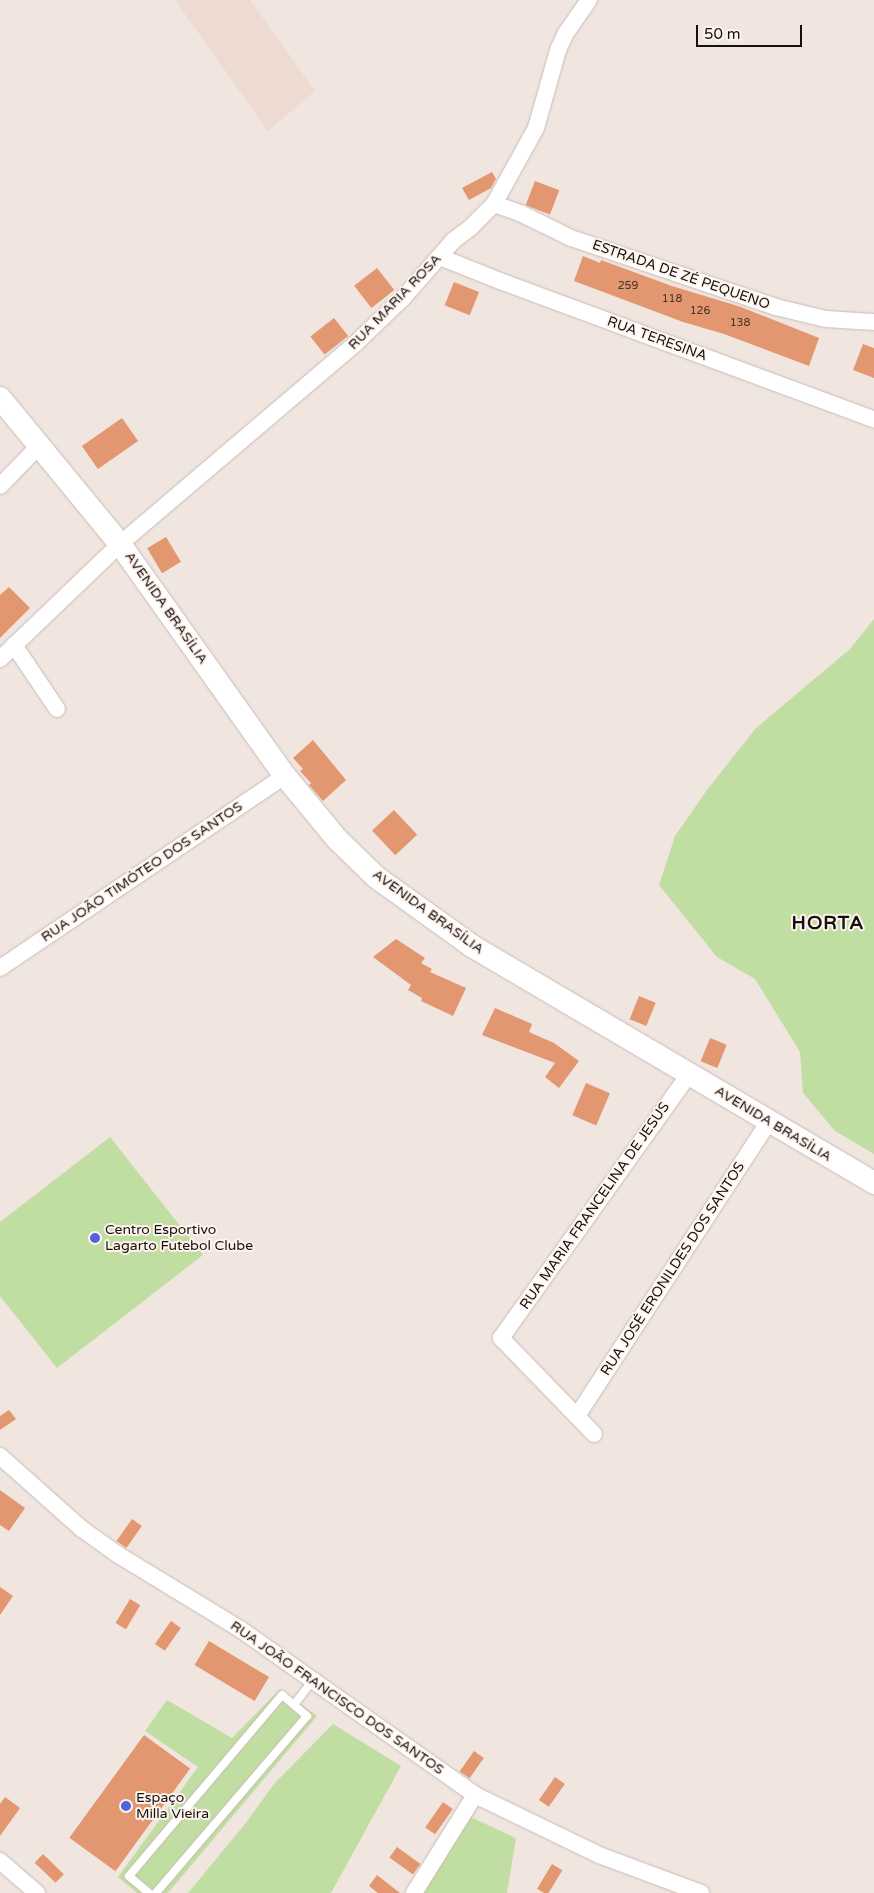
<!DOCTYPE html>
<html>
<head>
<meta charset="utf-8">
<style>
	body { margin:0 }
	#map { position:relative; width:874px; height:1893px; overflow:hidden; background:#f1e5e0; font-family:"Varela Round",sans-serif }
	div>[style] { position:absolute }
	[style*='--x'] { left:calc(var(--x)*1px); top:calc(var(--y)*1px); width:calc(var(--w)*1px); rotate:calc(var(--a)*1deg) }
	.built>* { inset:0; background:#eddad0 }
	.green>* { inset:0; background:#c1dea2 }
	.building>* { inset:0; background:#e29771; transform-origin:0 0 }
	.roads { filter:drop-shadow(0 0 1px #c8bcb7) drop-shadow(0 0 1px #c8bcb7) }
	.service>* { height:8px; margin:-4px; padding:0 4px; transform-origin:4px; border-radius:4px; background:#fff }
	.minor>* { height:16px; margin:-8px; padding:0 8px; transform-origin:8px; border-radius:8px; background:#fff }
	.secondary>* { height:22px; margin:-11px; padding:0 11px; transform-origin:11px; border-radius:11px; background:#fff }
	.dots>* { width:14px; height:14px; translate:-50% -50%; box-sizing:border-box; border:2px solid #fff3ed; border-radius:50% }
	span { translate:-50% -50%; white-space:nowrap; text-align:center; line-height:1.15; -webkit-text-stroke:4px #fff3ed; paint-order:stroke }
	.number-label { font-size:11px; color:#483228 }
	.number-label span { -webkit-text-stroke-width:0 }
	.street-label { font-size:14px; color:#15110f }
	.poi-label { font-size:14px; color:#15110f }
	.left { translate:0 -50%; text-align:left }
	.district-label { font-size:19px; color:#15110f; font-weight:700; letter-spacing:1px }
	.scale { position:absolute; left:696px; top:25px; width:106px; height:22px; box-sizing:border-box; border:2px solid #15110f; border-top:0; padding-left:6px; font-size:15px; line-height:18px; white-space:nowrap; color:#15110f; -webkit-text-stroke:4px #fff3ed; paint-order:stroke }
</style>
</head>
<body>
<div id="map">
	<div class="built">
		<div style="clip-path:polygon(175px 0,250px 0,315px 91px,268px 131px)"></div>
	</div>
	<div class="green">
		<div style="clip-path:polygon(874px 619px,874px 1154px,835px 1131px,803px 1093px,800px 1052px,755px 979px,717px 957px,659px 885px,675px 836px,707px 790px,756px 728px,850px 649px)"></div>
		<div style="clip-path:polygon(110px 1137px,203px 1255px,57px 1368px,0 1296px,0 1222px)"></div>
		<div style="clip-path:polygon(280px 1689px,317px 1716px,168px 1893px,137px 1893px,118px 1877px,198px 1767px,145px 1731px,167px 1700px,232px 1738px)"></div>
		<div style="clip-path:polygon(333px 1724px,401px 1766px,331px 1893px,188px 1893px,245px 1824px,274px 1784px)"></div>
		<div style="clip-path:polygon(464px 1814px,516px 1838px,507px 1893px,417px 1893px)"></div>
	</div>
	<div class="building">
		<div style="clip-path:polygon(492px 172px,496px 179px,491px 188px,469px 200px,462px 188px)"></div>
		<div style="left:535px;top:181px;width:26px;height:26px;rotate:21deg"></div>
		<div style="clip-path:polygon(583px 256px,600px 263px,601px 260px,672px 286px,741px 307px,819px 338px,809px 366px,724px 334px,683px 322px,574px 281px)"></div>
		<div style="left:377px;top:268px;width:28px;height:29px;rotate:52deg"></div>
		<div style="left:454px;top:282px;width:27px;height:25px;rotate:22deg"></div>
		<div style="left:334px;top:318px;width:23px;height:30px;rotate:52deg"></div>
		<div style="clip-path:polygon(863px 344px,874px 348px,874px 378px,853px 370px)"></div>
		<div style="left:122px;top:418px;width:28px;height:49px;rotate:55deg"></div>
		<div style="left:166px;top:537px;width:29px;height:22px;rotate:59deg"></div>
		<div style="clip-path:polygon(9px 587px,30px 608px,0 638px,0 595px)"></div>
		<div style="clip-path:polygon(313px 740px,346px 780px,323px 801px,309px 785px,311px 783px,300px 771px,303px 769px,293px 758px)"></div>
		<div style="left:394px;top:810px;width:34px;height:30px;rotate:47deg"></div>
		<div style="clip-path:polygon(396px 939px,425px 958px,421px 963px,432px 969px,430px 972px,466px 988px,453px 1016px,421px 1001px,422px 998px,408px 990px,411px 985px,373px 957px)"></div>
		<div style="left:639px;top:996px;width:18px;height:25px;rotate:22deg"></div>
		<div style="clip-path:polygon(495px 1008px,532px 1024px,529px 1032px,554px 1043px,579px 1061px,559px 1088px,545px 1077px,555px 1063px,482px 1035px)"></div>
		<div style="left:710px;top:1038px;width:18px;height:25px;rotate:22deg"></div>
		<div style="left:586px;top:1083px;width:26px;height:35px;rotate:23deg"></div>
		<div style="clip-path:polygon(9px 1410px,16px 1419px,0 1430px,0 1416px)"></div>
		<div style="clip-path:polygon(0 1490px,25px 1508px,9px 1531px,0 1525px)"></div>
		<div style="left:132px;top:1519px;width:12px;height:27px;rotate:35deg"></div>
		<div style="clip-path:polygon(0 1587px,13px 1596px,0 1615px)"></div>
		<div style="left:130px;top:1599px;width:12px;height:28px;rotate:31deg"></div>
		<div style="left:171px;top:1621px;width:12px;height:28px;rotate:35deg"></div>
		<div style="left:209px;top:1641px;width:70px;height:28px;rotate:31deg"></div>
		<div style="left:144px;top:1735px;width:57px;height:127px;rotate:36deg"></div>
		<div style="left:474px;top:1751px;width:12px;height:25px;rotate:35deg"></div>
		<div style="left:555px;top:1777px;width:12px;height:28px;rotate:35deg"></div>
		<div style="clip-path:polygon(5px 1797px,20px 1808px,0 1836px,0 1804px)"></div>
		<div style="left:443px;top:1802px;width:12px;height:31px;rotate:35deg"></div>
		<div style="left:397px;top:1847px;width:29px;height:13px;rotate:36deg"></div>
		<div style="left:43px;top:1854px;width:29px;height:12px;rotate:44deg"></div>
		<div style="left:552px;top:1864px;width:12px;height:29px;rotate:31deg"></div>
		<div style="clip-path:polygon(377px 1875px,400px 1893px,378px 1893px,369px 1886px)"></div>
	</div>
	<div class="roads">
		<div class="service">
			<div style="--x:294;--y:1705;--w:31;--a:-53"></div>
			<div style="--x:149;--y:1893;--w:26;--a:-140"></div>
			<div style="--x:129;--y:1876;--w:237;--a:-49.8"></div>
			<div style="--x:282;--y:1695;--w:33;--a:40"></div>
			<div style="--x:307;--y:1716;--w:233;--a:130.5"></div>
		</div>
		<div class="minor">
			<div style="--x:494;--y:204;--w:28;--a:19"></div>
			<div style="--x:520;--y:213;--w:57;--a:26.1"></div>
			<div style="--x:571;--y:238;--w:216;--a:18.6"></div>
			<div style="--x:776;--y:307;--w:51;--a:13.5"></div>
			<div style="--x:826;--y:319;--w:48;--a:3.6"></div>
			<div style="--x:440;--y:257;--w:65;--a:21.8"></div>
			<div style="--x:500;--y:281;--w:399;--a:20.3"></div>
			<div style="--x:0;--y:486;--w:56;--a:-45.7"></div>
			<div style="--x:14;--y:645;--w:77;--a:56.1"></div>
			<div style="--x:0;--y:659;--w:166;--a:-43.8"></div>
			<div style="--x:120;--y:544;--w:311;--a:-40.4"></div>
			<div style="--x:357;--y:342;--w:64;--a:-43.7"></div>
			<div style="--x:403;--y:298;--w:77;--a:-48.7"></div>
			<div style="--x:454;--y:240;--w:21;--a:-37"></div>
			<div style="--x:471;--y:227;--w:33;--a:-45"></div>
			<div style="--x:494;--y:204;--w:87;--a:-61.1"></div>
			<div style="--x:536;--y:128;--w:81;--a:-74.2"></div>
			<div style="--x:558;--y:50;--w:19;--a:-65"></div>
			<div style="--x:566;--y:33;--w:40;--a:-55.1"></div>
			<div style="--x:0;--y:968;--w:344;--a:-34"></div>
			<div style="--x:577;--y:1416;--w:352;--a:-56.9"></div>
			<div style="--x:594;--y:1434;--w:134;--a:-134.1"></div>
			<div style="--x:501;--y:1338;--w:324;--a:-54.5"></div>
			<div style="--x:0;--y:1456;--w:110;--a:41.7"></div>
			<div style="--x:82;--y:1529;--w:43;--a:35.5"></div>
			<div style="--x:117;--y:1554;--w:144;--a:31.4"></div>
			<div style="--x:240;--y:1629;--w:288;--a:35.2"></div>
			<div style="--x:475;--y:1795;--w:138;--a:25.8"></div>
			<div style="--x:599;--y:1855;--w:109;--a:20.4"></div>
			<div style="--x:0;--y:1861;--w:49;--a:40.9"></div>
			<div style="--x:414;--y:1893;--w:115;--a:-58.1"></div>
		</div>
		<div class="secondary">
			<div style="--x:0;--y:398;--w:189;--a:50.6"></div>
			<div style="--x:120;--y:544;--w:285;--a:54.6"></div>
			<div style="--x:285;--y:776;--w:82;--a:50.5"></div>
			<div style="--x:337;--y:839;--w:54;--a:44.3"></div>
			<div style="--x:376;--y:877;--w:118;--a:35.7"></div>
			<div style="--x:472;--y:946;--w:467;--a:30.5"></div>
		</div>
	</div>
	<div class="dots">
		<div style="left:95px;top:1238px;background:#5164d9"></div>
		<div style="left:126px;top:1806px;background:#5164d9"></div>
	</div>
	<div class="number-label">
		<span style="left:628px;top:286px">259</span>
		<span style="left:672px;top:299px">118</span>
		<span style="left:700px;top:311px">126</span>
		<span style="left:740px;top:323px">138</span>
	</div>
	<div class="street-label">
		<span style="left:681px;top:275px;rotate:19deg">ESTRADA DE ZÉ PEQUENO</span>
		<span style="left:395px;top:302px;rotate:-46deg">RUA MARIA ROSA</span>
		<span style="left:657px;top:339px;rotate:20deg">RUA TERESINA</span>
		<span style="left:166px;top:608px;rotate:55deg">AVENIDA BRASÍLIA</span>
		<span style="left:142px;top:872px;rotate:-34deg">RUA JOÃO TIMÓTEO DOS SANTOS</span>
		<span style="left:428px;top:912px;rotate:36deg">AVENIDA BRASÍLIA</span>
		<span style="left:773px;top:1124px;rotate:31deg">AVENIDA BRASÍLIA</span>
		<span style="left:595px;top:1206px;rotate:-55deg">RUA MARIA FRANCELINA DE JESUS</span>
		<span style="left:673px;top:1269px;rotate:-57deg">RUA JOSÉ ERONILDES DOS SANTOS</span>
		<span style="left:337px;top:1698px;rotate:35deg">RUA JOÃO FRANCISCO DOS SANTOS</span>
	</div>
	<div class="poi-label">
		<span class="left" style="left:105px;top:1238px">Centro Esportivo<br>Lagarto Futebol Clube</span>
		<span class="left" style="left:136px;top:1806px">Espaço<br>Milla Vieira</span>
	</div>
	<div class="district-label">
		<span style="left:828px;top:924px">HORTA</span>
	</div>
	<div class="scale">50 m</div>
</div>
</body>
</html>
